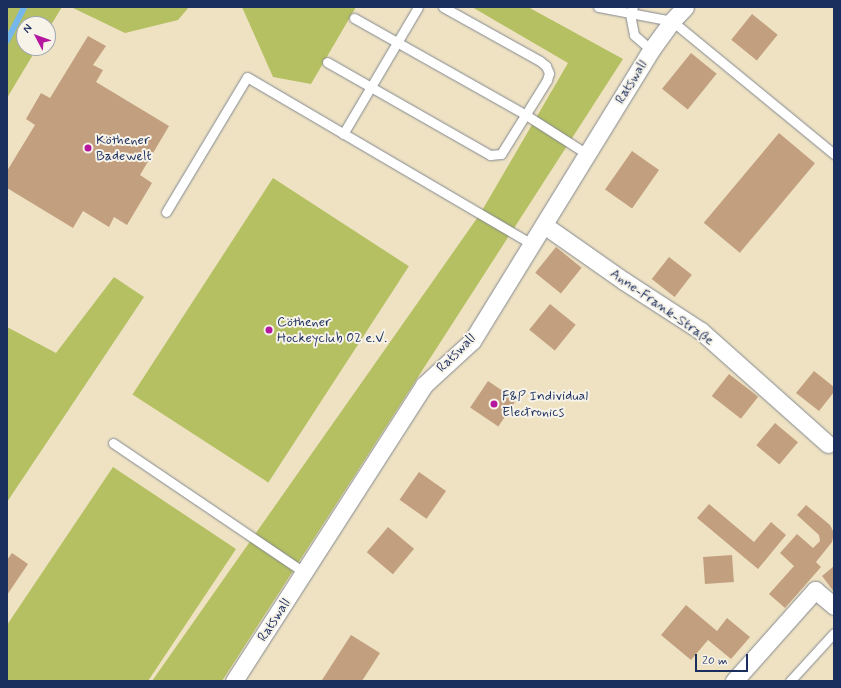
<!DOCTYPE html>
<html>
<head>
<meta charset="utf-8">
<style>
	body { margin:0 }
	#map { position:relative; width:841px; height:688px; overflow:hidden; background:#eee2c3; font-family:Mynerve,sans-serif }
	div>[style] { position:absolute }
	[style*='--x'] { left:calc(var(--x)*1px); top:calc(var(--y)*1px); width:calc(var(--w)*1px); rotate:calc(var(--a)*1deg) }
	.green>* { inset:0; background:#b4c061; transform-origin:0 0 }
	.stream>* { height:5.5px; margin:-2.75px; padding:0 2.75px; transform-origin:2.75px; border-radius:2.75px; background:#75b7ea }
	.building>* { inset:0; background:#c29f7f; transform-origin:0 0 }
	.roads { filter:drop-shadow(0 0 1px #848890) drop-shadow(0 0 1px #848890) }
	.lane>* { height:9px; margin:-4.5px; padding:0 4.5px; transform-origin:4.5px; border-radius:4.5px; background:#fff }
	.street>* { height:17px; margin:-8.5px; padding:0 8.5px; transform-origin:8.5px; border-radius:8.5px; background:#fff }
	.dots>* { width:11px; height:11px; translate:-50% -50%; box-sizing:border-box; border:2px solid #f7f3e8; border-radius:50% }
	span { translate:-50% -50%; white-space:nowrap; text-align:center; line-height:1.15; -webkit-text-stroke:4px #f7f3e8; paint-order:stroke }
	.street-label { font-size:14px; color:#1b2f5e }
	.poi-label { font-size:14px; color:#1b2f5e }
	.left { translate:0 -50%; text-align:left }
	.frame { position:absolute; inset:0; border:8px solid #1b2f5e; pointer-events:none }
	.north { position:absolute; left:16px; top:16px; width:40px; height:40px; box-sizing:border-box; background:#f7f3e8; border:1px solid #9fa5b1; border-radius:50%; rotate:311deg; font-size:11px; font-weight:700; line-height:16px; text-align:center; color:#1b2f5e }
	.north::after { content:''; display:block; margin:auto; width:14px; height:18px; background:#b5179e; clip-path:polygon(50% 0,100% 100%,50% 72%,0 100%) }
	.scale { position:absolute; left:695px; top:654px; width:53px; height:18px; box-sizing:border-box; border:2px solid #1b2f5e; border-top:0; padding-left:5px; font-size:12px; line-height:14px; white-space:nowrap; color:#1b2f5e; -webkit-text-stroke:3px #f7f3e8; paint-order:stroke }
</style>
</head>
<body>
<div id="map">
	<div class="green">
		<div style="clip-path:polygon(7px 7px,62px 7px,48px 30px,48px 24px,24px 24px,24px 48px,37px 48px,7px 98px)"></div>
		<div style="clip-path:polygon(71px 7px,189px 7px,178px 20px,125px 33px)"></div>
		<div style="clip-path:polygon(242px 7px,356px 7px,311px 84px,273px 77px)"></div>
		<div style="clip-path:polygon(472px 7px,528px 7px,623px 59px,222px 681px,152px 681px,480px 214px,568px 63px)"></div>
		<div style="left:273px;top:178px;width:162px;height:258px;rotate:33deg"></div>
		<div style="clip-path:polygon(114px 277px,144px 297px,7px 502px,7px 327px,56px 353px)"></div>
		<div style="clip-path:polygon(113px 467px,236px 549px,148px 681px,7px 681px,7px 625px)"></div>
	</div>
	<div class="stream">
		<div style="--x:7;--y:41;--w:38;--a:-63"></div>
	</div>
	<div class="building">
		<div style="left:752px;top:14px;width:33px;height:33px;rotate:39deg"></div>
		<div style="clip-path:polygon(88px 36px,106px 46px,93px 65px,103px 70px,96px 82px,169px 126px,140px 175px,152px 183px,127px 225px,114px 217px,109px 227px,83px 211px,73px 228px,7px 188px,7px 171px,35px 125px,26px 119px,41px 93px,50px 98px)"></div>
		<div style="left:691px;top:53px;width:33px;height:46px;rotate:39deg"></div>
		<div style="left:779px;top:133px;width:47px;height:117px;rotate:40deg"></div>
		<div style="left:632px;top:151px;width:33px;height:47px;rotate:35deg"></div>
		<div style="left:556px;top:247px;width:33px;height:33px;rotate:39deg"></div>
		<div style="left:669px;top:257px;width:29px;height:28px;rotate:38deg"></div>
		<div style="left:550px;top:304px;width:33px;height:33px;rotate:39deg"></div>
		<div style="clip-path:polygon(814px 371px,834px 387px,834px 392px,819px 411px,796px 393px)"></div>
		<div style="left:729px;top:374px;width:37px;height:28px;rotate:38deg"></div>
		<div style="left:488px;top:381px;width:34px;height:32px;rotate:34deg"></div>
		<div style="left:775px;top:423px;width:30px;height:29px;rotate:40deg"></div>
		<div style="left:419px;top:472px;width:33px;height:34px;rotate:35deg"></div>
		<div style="clip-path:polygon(709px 504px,754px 542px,771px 522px,786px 535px,758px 569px,697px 518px)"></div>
		<div style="clip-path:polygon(806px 505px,830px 525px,834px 533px,832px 542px,816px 562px,821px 567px,785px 608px,769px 594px,794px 566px,780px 553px,797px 534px,813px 548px,820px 541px,819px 535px,797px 515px)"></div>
		<div style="left:388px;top:527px;width:34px;height:33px;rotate:40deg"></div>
		<div style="clip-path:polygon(12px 553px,28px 564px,7px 595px,7px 560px)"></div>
		<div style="left:732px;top:555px;width:27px;height:29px;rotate:86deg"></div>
		<div style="clip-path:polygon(834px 566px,834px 592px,822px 576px)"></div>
		<div style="clip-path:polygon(686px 605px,717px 631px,727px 618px,750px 637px,731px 659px,708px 640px,691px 660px,661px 635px)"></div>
		<div style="clip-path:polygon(351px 635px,380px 653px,362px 681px,324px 681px,322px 680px)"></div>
	</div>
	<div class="roads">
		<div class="lane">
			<div style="--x:598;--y:7;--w:75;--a:10.7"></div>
			<div style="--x:672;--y:21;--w:210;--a:39.4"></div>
			<div style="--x:633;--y:7;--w:8;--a:113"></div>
			<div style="--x:630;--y:14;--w:21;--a:79"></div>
			<div style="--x:634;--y:35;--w:23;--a:41"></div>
			<div style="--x:354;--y:18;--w:197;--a:29.4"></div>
			<div style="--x:526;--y:115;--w:72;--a:32.6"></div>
			<div style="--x:327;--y:62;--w:188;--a:29.7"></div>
			<div style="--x:490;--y:155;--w:11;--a:-5"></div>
			<div style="--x:501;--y:154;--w:87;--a:-58.1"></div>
			<div style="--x:547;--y:80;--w:7;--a:-74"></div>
			<div style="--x:549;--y:73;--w:8;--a:-113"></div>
			<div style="--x:546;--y:66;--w:8;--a:-140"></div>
			<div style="--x:540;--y:61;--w:111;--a:-150.9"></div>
			<div style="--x:343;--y:134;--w:147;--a:-59.4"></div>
			<div style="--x:166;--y:212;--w:157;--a:-59"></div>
			<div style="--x:247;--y:77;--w:330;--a:30.4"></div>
			<div style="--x:113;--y:443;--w:232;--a:34.1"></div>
			<div style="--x:790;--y:681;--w:65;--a:-47.5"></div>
		</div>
		<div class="street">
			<div style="--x:544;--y:225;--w:98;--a:35"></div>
			<div style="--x:624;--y:281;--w:92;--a:33"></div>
			<div style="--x:701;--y:331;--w:170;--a:41.7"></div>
			<div style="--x:234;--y:681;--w:352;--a:-57.3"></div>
			<div style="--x:424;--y:385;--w:65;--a:-42.5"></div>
			<div style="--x:472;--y:341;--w:342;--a:-58.4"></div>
			<div style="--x:651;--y:50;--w:36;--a:-54"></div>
			<div style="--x:672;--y:21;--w:19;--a:-47"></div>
			<div style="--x:734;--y:681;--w:122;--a:-48.3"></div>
			<div style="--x:815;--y:590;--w:25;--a:40"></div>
		</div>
	</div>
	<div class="dots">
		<div style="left:88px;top:148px;background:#b5179e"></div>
		<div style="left:269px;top:330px;background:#b5179e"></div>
		<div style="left:494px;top:404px;background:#b5179e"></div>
	</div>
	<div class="street-label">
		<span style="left:631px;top:82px;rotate:-58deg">Ratswall</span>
		<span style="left:662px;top:307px;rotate:35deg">Anne-Frank-Straße</span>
		<span style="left:456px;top:353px;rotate:-45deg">Ratswall</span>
		<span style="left:274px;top:620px;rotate:-57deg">Ratswall</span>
	</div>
	<div class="poi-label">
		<span class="left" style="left:96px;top:148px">Köthener<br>Badewelt</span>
		<span class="left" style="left:277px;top:330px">Cöthener<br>Hockeyclub 02 e.V.</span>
		<span class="left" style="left:502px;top:404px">F&amp;P Individual<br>Electronics</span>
	</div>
	<div class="frame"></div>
	<div class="north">N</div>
	<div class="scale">20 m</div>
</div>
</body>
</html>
